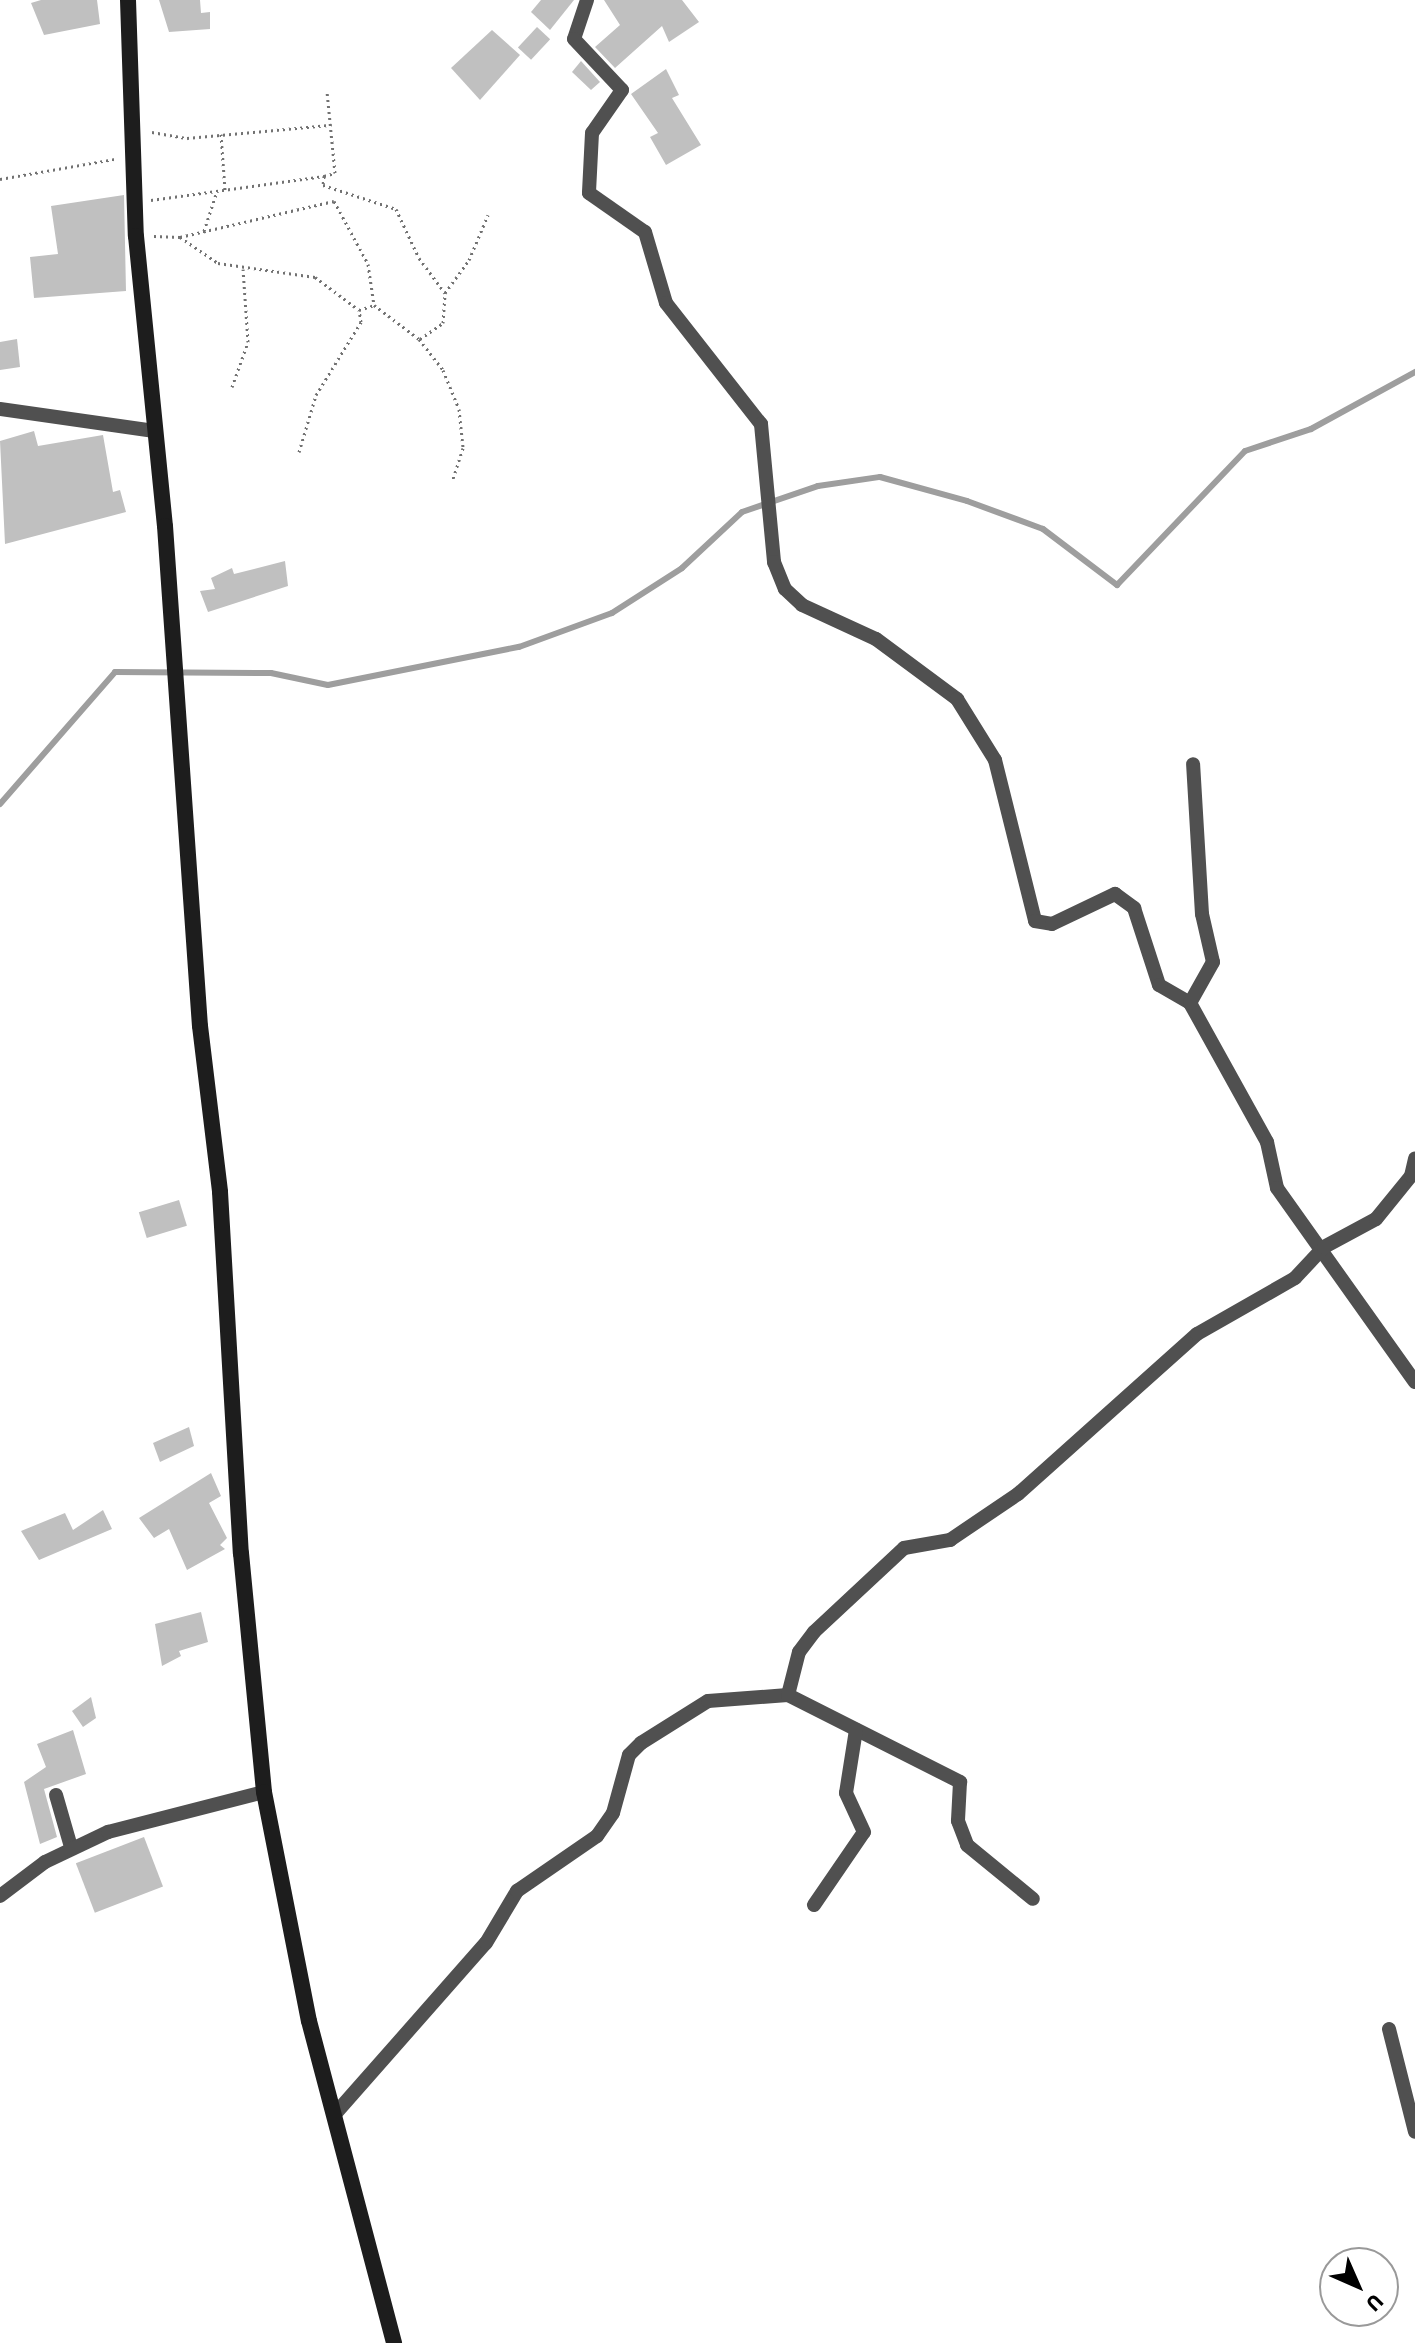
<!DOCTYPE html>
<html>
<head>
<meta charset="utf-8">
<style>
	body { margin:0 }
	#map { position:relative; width:1415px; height:2343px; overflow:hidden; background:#fff; font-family:"Source Sans 3",sans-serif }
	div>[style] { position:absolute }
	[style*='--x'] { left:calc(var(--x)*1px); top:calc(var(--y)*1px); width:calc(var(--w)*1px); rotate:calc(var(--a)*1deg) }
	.stream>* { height:6px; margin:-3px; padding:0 3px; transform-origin:3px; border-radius:3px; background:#9e9e9e }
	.building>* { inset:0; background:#c0c0c0; transform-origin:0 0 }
	.path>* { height:3px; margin-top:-1.5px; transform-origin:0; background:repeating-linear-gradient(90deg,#727272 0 2px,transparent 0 6px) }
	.street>* { height:14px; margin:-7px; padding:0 7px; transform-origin:7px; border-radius:7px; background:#505050 }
	.secondary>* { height:16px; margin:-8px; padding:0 8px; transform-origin:8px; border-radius:8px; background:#1d1d1d }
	span { translate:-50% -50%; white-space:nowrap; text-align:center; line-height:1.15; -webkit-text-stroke:6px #fff; paint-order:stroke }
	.north { position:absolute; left:1319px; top:2247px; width:80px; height:80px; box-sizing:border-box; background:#fff; border:2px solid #999; border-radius:50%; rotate:135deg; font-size:22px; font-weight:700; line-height:32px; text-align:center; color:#000 }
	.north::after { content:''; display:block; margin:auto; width:28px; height:36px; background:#000; clip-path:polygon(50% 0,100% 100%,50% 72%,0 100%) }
</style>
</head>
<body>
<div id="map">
	<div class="stream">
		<div style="--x:0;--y:804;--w:175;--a:-48.9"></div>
		<div style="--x:115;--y:672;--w:156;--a:0.4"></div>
		<div style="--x:271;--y:673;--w:58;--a:11.9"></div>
		<div style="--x:328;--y:685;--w:195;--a:-11.3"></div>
		<div style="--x:519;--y:647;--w:99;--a:-20.1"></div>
		<div style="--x:612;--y:613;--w:83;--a:-32.7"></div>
		<div style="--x:682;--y:568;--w:82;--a:-43"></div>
		<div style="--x:742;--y:512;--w:80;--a:-18.9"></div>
		<div style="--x:818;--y:486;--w:63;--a:-8.3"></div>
		<div style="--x:880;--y:477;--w:90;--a:15.4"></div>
		<div style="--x:967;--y:501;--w:81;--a:20.2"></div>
		<div style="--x:1043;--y:529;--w:93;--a:37.1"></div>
		<div style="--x:1117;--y:585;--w:185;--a:-46.3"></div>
		<div style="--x:1245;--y:451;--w:70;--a:-18.4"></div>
		<div style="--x:1311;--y:429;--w:119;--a:-28.7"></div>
	</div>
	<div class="building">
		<div style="clip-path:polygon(41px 0,97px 0,100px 24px,44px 35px,31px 3px)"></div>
		<div style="clip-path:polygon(159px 0,200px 0,201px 13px,210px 12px,210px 29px,169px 32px)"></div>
		<div style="clip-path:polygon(541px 0,574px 0,550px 30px,531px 12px)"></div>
		<div style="clip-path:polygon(604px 0,682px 0,699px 22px,669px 42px,662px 26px,615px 68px,595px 47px,620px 25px)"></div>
		<div style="left:537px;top:27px;width:18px;height:28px;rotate:43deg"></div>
		<div style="clip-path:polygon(492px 30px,520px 55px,480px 100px,451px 68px)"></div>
		<div style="clip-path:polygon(581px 61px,600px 82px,591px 90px,572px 72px)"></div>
		<div style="clip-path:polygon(666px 69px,679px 95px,672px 98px,701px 145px,666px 165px,650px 137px,658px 133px,631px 94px)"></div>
		<div style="clip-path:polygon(124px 195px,126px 291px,34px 298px,30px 257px,58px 254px,51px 206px)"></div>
		<div style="clip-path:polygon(17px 339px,20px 367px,0 370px,0 342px)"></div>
		<div style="clip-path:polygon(34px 431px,38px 446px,103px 435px,113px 492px,120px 490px,126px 512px,5px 544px,0 441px)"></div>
		<div style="clip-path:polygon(285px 561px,288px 586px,208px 612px,200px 591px,215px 589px,211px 578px,232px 568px,234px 574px)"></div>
		<div style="left:179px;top:1200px;width:27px;height:42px;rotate:73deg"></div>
		<div style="clip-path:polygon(189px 1427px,194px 1446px,160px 1462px,153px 1443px)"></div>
		<div style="clip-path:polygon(211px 1473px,221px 1496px,209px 1503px,227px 1538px,220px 1545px,225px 1549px,187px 1570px,169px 1529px,154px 1538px,139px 1518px)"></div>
		<div style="clip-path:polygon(103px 1510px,112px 1529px,39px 1560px,21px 1531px,65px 1513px,73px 1530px)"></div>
		<div style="clip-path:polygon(201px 1612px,208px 1642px,179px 1651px,181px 1656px,162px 1666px,155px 1624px)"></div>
		<div style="clip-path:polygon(91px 1697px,96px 1718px,83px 1727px,72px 1711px)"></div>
		<div style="clip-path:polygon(73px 1730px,86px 1774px,44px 1789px,57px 1837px,40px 1844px,24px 1782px,46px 1767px,37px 1744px)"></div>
		<div style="left:144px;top:1837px;width:53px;height:73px;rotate:69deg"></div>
	</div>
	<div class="path">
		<div style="--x:152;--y:132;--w:36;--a:10"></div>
		<div style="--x:187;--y:138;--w:145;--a:-5.2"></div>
		<div style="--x:221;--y:134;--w:56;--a:85.9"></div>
		<div style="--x:324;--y:176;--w:11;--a:-15"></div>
		<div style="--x:335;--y:173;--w:81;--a:-95.6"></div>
		<div style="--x:0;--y:179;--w:117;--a:-9.9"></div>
		<div style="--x:151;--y:200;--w:175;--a:-7.9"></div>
		<div style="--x:324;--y:176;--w:9;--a:96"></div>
		<div style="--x:323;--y:185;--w:77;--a:18.2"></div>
		<div style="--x:396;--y:209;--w:54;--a:64.9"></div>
		<div style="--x:419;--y:258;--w:44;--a:53.4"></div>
		<div style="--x:445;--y:293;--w:41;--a:-54"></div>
		<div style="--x:469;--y:260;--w:49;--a:-67.1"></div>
		<div style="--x:204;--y:231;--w:40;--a:-72"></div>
		<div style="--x:154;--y:236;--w:26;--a:2"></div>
		<div style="--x:180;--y:237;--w:158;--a:-13.2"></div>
		<div style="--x:334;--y:201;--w:72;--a:61.6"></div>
		<div style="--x:368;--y:264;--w:41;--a:81.7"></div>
		<div style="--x:374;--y:305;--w:56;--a:37.1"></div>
		<div style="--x:419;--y:339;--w:39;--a:52"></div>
		<div style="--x:443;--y:370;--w:42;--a:67.7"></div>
		<div style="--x:459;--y:409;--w:39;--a:84"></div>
		<div style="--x:463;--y:448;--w:33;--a:108"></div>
		<div style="--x:180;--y:237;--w:46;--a:34.4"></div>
		<div style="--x:218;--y:263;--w:98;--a:8.2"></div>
		<div style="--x:315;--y:277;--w:55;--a:36.9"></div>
		<div style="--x:420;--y:339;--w:28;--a:-35"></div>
		<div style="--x:443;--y:323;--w:30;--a:-86"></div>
		<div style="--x:232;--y:387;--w:48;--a:-70.4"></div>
		<div style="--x:248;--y:342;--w:73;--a:-93.9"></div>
		<div style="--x:299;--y:452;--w:59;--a:-73.4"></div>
		<div style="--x:316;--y:395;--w:86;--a:-58.3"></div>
		<div style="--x:361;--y:322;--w:12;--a:-99"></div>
		<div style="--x:359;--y:310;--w:16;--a:-18"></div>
	</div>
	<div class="street">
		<div style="--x:587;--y:0;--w:41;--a:108.4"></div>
		<div style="--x:574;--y:39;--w:70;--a:46.7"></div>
		<div style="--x:622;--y:90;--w:52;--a:124.9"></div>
		<div style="--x:592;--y:133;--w:60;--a:92.9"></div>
		<div style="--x:589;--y:193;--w:68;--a:34.9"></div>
		<div style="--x:645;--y:232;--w:74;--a:73.5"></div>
		<div style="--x:666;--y:303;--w:154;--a:51.9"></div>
		<div style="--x:761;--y:424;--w:139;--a:84.6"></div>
		<div style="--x:774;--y:562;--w:29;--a:68"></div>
		<div style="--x:785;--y:589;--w:23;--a:43"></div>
		<div style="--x:802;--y:605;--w:81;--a:24.7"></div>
		<div style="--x:876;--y:639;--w:101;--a:36.5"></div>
		<div style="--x:957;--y:699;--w:72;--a:58.1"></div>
		<div style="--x:995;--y:760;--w:166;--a:76"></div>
		<div style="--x:1035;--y:921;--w:17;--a:10"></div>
		<div style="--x:1052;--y:924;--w:70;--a:-25.5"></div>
		<div style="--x:1115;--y:894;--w:24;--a:36"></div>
		<div style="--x:1134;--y:908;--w:81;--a:72"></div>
		<div style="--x:1159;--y:985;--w:36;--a:30"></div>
		<div style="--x:1190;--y:1003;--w:159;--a:61"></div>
		<div style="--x:1267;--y:1142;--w:47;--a:77.7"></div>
		<div style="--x:1277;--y:1188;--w:238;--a:54.6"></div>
		<div style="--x:0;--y:409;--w:156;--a:8.1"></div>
		<div style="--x:1190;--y:1003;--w:47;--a:-60.7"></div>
		<div style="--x:1213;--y:962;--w:49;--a:-102.9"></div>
		<div style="--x:1202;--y:914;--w:150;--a:-93.4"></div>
		<div style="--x:788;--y:1695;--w:193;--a:26.8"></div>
		<div style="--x:960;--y:1782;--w:39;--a:93"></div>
		<div style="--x:958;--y:1821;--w:26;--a:69"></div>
		<div style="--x:967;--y:1845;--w:85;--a:39.3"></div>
		<div style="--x:56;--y:1795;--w:54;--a:73.9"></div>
		<div style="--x:0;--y:1896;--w:56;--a:-37.1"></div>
		<div style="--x:45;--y:1862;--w:70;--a:-25.5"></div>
		<div style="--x:108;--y:1832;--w:161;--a:-14.4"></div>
		<div style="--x:814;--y:1905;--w:88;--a:-55.6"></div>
		<div style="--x:864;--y:1832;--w:43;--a:-114.8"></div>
		<div style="--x:846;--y:1793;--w:64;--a:-81"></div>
		<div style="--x:1389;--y:2029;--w:106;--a:75.8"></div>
		<div style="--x:335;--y:2114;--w:228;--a:-48.6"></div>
		<div style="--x:486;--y:1943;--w:61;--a:-59.2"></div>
		<div style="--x:517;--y:1891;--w:97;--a:-34.5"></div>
		<div style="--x:597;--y:1836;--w:28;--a:-55"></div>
		<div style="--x:613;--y:1813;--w:60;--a:-74.6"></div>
		<div style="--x:629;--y:1755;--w:17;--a:-45"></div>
		<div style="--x:641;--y:1743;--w:79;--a:-32.1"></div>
		<div style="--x:708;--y:1701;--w:80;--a:-4.3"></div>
		<div style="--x:788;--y:1695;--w:44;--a:-75.7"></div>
		<div style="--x:799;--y:1652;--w:25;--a:-53"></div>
		<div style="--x:814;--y:1632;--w:123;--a:-43"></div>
		<div style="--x:904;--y:1548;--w:47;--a:-9.9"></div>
		<div style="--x:950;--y:1540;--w:82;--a:-34.1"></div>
		<div style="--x:1018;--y:1494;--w:240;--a:-41.8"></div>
		<div style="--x:1197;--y:1334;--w:113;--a:-29.7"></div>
		<div style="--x:1295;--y:1278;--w:42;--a:-46.9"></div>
		<div style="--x:1324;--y:1247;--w:59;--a:-28.3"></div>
		<div style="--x:1376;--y:1219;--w:55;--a:-50.9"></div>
		<div style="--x:1411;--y:1176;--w:18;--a:-77"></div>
	</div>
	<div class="secondary">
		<div style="--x:128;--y:0;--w:236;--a:88.1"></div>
		<div style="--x:136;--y:236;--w:291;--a:84.3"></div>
		<div style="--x:165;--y:526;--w:501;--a:86"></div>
		<div style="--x:200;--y:1026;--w:167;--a:83.1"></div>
		<div style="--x:220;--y:1192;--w:362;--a:86.7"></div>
		<div style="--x:241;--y:1553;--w:240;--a:84.5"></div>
		<div style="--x:264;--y:1792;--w:233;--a:78.9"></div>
		<div style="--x:309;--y:2021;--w:333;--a:75.2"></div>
	</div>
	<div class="north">U</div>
</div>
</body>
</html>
